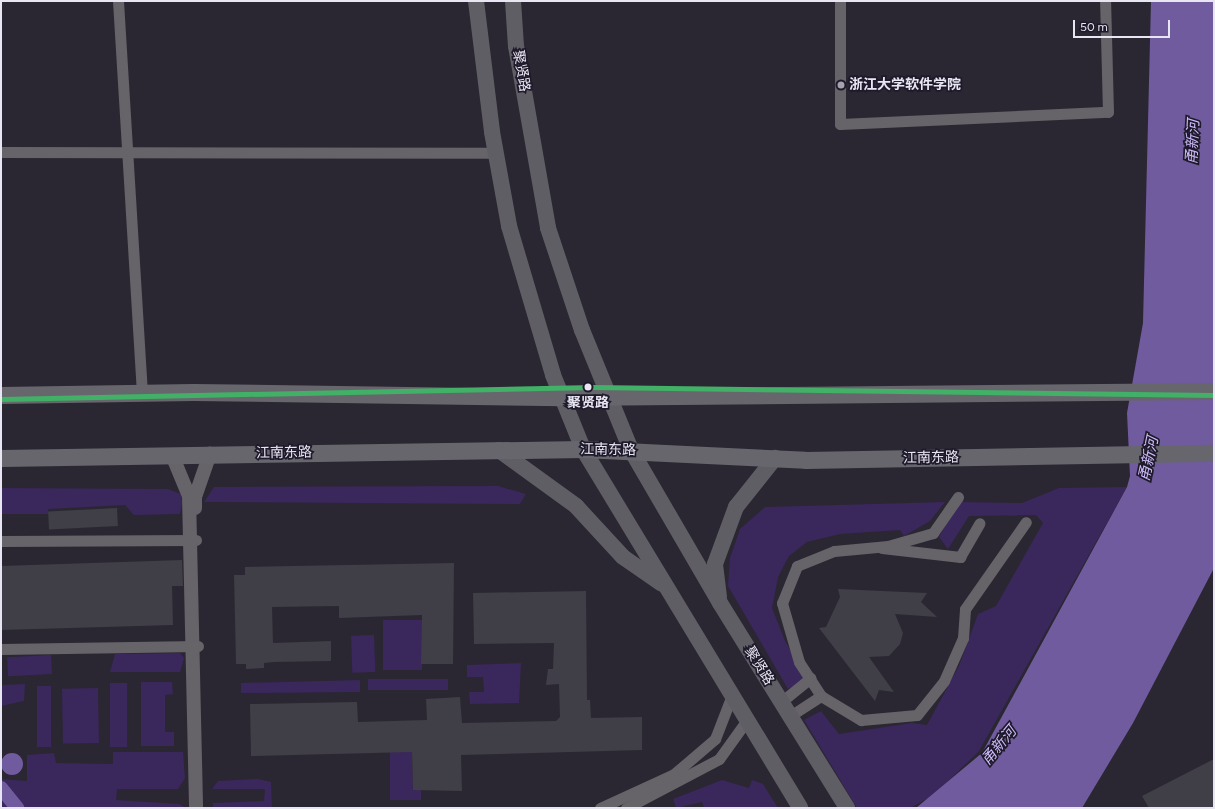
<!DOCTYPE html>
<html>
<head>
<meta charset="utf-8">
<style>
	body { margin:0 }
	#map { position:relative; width:1215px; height:809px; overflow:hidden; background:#2a2732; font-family:Figtree,"Noto Sans SC",sans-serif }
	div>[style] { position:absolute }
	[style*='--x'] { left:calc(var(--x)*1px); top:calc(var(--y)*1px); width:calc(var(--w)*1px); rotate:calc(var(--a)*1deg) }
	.green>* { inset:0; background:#3a275c; transform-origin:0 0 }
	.water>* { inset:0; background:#705b9e }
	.round { border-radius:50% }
	.canal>* { height:14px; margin:-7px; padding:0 7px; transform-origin:7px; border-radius:7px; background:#705b9e }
	.building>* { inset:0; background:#403e46; transform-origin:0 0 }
	.minor>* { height:11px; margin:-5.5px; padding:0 5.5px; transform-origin:5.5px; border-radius:5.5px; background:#666469 }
	.tertiary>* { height:14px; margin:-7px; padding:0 7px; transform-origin:7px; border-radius:7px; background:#666469 }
	.secondary>* { height:16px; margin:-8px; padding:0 8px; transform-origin:8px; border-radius:8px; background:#605e65 }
	.primary>* { height:17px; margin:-8.5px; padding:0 8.5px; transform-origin:8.5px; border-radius:8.5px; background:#67666d }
	.metro-1>* { height:5px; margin:-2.5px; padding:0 2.5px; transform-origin:2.5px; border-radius:2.5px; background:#42b066 }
	.dots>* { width:11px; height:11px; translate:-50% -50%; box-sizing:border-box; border:2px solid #1f1a2b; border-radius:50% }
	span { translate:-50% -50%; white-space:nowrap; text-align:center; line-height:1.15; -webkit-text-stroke:3.5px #1f1a2b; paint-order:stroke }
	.street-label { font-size:14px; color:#e9e6f3 }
	.poi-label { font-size:14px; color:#e9e6f3; font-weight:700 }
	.left { translate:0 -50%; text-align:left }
	.stop-label { font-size:14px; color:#e9e6f3; font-weight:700 }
	.water-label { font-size:15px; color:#ccbbf8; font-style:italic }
	.frame { position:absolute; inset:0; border:2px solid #e9e6f3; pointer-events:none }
	.scale { position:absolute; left:1073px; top:20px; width:97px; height:18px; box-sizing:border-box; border:2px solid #e9e6f3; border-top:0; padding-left:5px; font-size:12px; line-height:14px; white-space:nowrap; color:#e9e6f3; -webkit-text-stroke:3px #1f1a2b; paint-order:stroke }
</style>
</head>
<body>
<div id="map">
	<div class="green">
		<div style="clip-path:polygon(498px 486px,526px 494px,520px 504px,204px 502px,214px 487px)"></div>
		<div style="clip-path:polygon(1127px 487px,979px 751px,934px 795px,910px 808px,857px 808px,804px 720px,821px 711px,839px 734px,912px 723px,927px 725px,959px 666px,978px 614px,996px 606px,1043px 523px,1036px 515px,969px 516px,948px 549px,939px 537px,959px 502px,1022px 503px,1059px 488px)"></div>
		<div style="clip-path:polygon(1px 488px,168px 489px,181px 494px,182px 504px,180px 514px,134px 515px,125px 505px,48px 509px,48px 514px,1px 514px)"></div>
		<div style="clip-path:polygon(945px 502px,930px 521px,904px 536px,900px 530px,840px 534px,807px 542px,789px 556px,778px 577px,772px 608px,785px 641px,808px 681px,788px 689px,728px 586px,730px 558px,740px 529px,765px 507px)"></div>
		<div style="left:383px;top:620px;width:39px;height:50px"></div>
		<div style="left:374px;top:635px;width:37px;height:23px;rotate:88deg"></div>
		<div style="clip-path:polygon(180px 653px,184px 658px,180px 672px,110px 672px,115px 654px)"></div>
		<div style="left:51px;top:655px;width:19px;height:44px;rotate:87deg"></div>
		<div style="clip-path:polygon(521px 663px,519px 703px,470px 704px,469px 692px,484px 692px,483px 677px,467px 677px,467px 665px)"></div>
		<div style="left:448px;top:679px;width:11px;height:80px;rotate:90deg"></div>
		<div style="clip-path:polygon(360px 680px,360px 692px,241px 693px,241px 683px)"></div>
		<div style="clip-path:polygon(141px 682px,172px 682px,173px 694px,165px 695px,165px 732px,174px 732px,174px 746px,141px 746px)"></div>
		<div style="left:110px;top:683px;width:17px;height:64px"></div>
		<div style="clip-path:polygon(25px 684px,24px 701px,1px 706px,1px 685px)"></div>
		<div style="left:37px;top:686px;width:14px;height:61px"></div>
		<div style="left:98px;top:688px;width:55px;height:36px;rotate:89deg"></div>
		<div style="clip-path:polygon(113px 752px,183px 752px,185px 778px,178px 789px,117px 789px,116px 800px,179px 804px,186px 808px,1px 808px,1px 779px,27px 781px,27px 755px,54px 753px,56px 763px,113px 764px)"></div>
		<div style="clip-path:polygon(390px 752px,412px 752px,413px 790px,421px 790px,421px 800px,390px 800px)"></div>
		<div style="clip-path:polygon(258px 779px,271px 782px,272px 808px,213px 808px,213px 803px,264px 801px,265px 789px,212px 789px,218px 781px)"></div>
		<div style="clip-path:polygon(722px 780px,749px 788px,752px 780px,763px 784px,778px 808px,704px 808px,702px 802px,676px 808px,673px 799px)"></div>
	</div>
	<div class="water">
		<div style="clip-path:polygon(1151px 1px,1214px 1px,1214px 568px,1133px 723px,1082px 808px,916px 808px,982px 753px,1127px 487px,1130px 476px,1127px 413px,1143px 323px)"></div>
		<div class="round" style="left:1px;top:753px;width:22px;height:22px"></div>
	</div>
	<div class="canal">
		<div style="--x:1;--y:788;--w:26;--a:51"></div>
	</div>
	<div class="building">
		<div style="left:117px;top:508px;width:18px;height:69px;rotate:87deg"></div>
		<div style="clip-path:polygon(182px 560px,183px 586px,172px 586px,173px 625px,1px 630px,1px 566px)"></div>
		<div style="clip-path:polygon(454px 563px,453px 664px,421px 664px,422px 615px,339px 618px,339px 606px,272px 607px,273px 643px,331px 641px,331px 661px,273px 662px,264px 663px,264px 668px,246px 669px,246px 664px,236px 664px,234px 575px,245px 575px,245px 567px)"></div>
		<div style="clip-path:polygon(838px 589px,927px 593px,921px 602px,937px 617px,895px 614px,903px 633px,900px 644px,889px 656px,869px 657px,894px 692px,879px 690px,875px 701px,819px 628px,826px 627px,840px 597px)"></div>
		<div style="clip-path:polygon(586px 591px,587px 700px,590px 700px,591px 718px,642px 717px,642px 750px,461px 755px,462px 791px,413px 790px,412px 752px,251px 756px,250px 704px,357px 702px,358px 722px,427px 720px,426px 699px,460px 697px,462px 723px,556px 721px,560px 717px,559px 684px,546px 685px,548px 669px,553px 669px,554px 643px,474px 644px,473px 593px)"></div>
		<div style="clip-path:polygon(1214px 759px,1214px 808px,1149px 808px,1142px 796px)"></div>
	</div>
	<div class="minor">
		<div style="--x:118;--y:1;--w:393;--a:86.5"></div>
		<div style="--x:840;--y:1;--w:123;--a:90"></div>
		<div style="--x:840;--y:124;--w:268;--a:-2.6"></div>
		<div style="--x:1108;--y:112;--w:111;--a:-91.5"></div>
		<div style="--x:1;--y:152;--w:495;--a:0.1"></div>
		<div style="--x:958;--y:497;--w:44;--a:124.8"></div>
		<div style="--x:933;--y:533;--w:47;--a:163.9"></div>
		<div style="--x:888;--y:546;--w:54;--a:174.7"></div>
		<div style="--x:834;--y:551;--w:40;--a:158"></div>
		<div style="--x:797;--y:566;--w:40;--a:112"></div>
		<div style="--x:782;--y:603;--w:61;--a:73.9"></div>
		<div style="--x:799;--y:662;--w:40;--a:57.1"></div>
		<div style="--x:821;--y:696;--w:47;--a:31"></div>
		<div style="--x:861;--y:720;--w:56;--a:-5.1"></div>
		<div style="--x:917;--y:715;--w:43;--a:-51.5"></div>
		<div style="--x:944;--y:681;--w:47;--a:-66.2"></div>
		<div style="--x:963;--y:638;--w:29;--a:-86"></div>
		<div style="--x:965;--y:609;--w:106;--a:-55"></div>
		<div style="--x:1;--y:541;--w:195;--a:-0.3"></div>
		<div style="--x:882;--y:548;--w:79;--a:6.6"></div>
		<div style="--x:960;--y:557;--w:39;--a:-60"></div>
		<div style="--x:1;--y:649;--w:197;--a:-0.9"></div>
		<div style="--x:781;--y:702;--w:38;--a:-39"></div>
		<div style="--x:790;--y:716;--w:37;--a:-33"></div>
		<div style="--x:600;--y:808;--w:81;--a:-24.7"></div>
		<div style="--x:674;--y:774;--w:54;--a:-40.5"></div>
		<div style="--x:715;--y:739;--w:47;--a:-68.9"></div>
		<div style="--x:626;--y:808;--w:105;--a:-27.8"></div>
		<div style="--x:719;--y:759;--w:48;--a:-54.3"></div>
	</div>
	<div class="tertiary">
		<div style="--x:172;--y:455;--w:44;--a:67.5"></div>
		<div style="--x:189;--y:496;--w:312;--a:88.7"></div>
		<div style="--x:195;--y:508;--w:11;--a:-90"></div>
		<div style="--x:195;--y:497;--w:46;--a:-70.8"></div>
	</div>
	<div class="secondary">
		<div style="--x:476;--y:1;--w:132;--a:83"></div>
		<div style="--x:492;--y:132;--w:96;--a:79.7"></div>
		<div style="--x:509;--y:226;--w:155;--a:73.5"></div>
		<div style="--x:553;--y:375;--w:80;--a:67.9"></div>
		<div style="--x:583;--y:449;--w:419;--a:58.8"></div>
		<div style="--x:513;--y:1;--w:45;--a:86.2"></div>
		<div style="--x:516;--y:46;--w:185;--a:80"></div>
		<div style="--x:548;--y:228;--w:108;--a:71.6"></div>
		<div style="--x:582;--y:330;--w:130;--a:67.8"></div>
		<div style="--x:631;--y:450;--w:177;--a:59.8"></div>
		<div style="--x:720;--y:603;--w:241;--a:58.2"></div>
		<div style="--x:499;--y:450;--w:95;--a:36"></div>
		<div style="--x:576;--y:506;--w:69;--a:47.3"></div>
		<div style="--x:623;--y:557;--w:47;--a:34.7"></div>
		<div style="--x:719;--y:597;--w:33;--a:-97"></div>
		<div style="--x:715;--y:564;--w:61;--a:-69.8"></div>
		<div style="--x:736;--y:507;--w:63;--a:-51.5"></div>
	</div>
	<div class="primary">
		<div style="--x:1;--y:395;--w:192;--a:-0.9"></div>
		<div style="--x:193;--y:392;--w:370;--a:0.8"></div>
		<div style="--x:563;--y:397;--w:651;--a:-0.53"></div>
		<div style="--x:1;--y:458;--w:582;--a:-0.89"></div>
		<div style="--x:583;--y:449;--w:222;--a:2.8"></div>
		<div style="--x:805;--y:460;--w:409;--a:-1"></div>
	</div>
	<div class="metro-1">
		<div style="--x:1;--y:399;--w:592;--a:-1.16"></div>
		<div style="--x:593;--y:387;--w:621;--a:0.74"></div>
	</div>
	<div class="dots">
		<div style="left:841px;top:85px;background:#a6a3af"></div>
		<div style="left:588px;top:387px;background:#e9e6f3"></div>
	</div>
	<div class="street-label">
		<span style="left:521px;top:71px;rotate:80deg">聚贤路</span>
		<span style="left:608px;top:450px;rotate:1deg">江南东路</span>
		<span style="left:284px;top:453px;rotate:-1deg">江南东路</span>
		<span style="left:931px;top:458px;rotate:-1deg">江南东路</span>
		<span style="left:759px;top:666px;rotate:58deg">聚贤路</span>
	</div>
	<div class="poi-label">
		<span class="left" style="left:849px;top:85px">浙江大学软件学院</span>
	</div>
	<div class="stop-label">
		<span style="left:588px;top:403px">聚贤路</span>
	</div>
	<div class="water-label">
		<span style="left:1193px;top:142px;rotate:-87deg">甬新河</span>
		<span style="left:1149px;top:459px;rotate:-78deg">甬新河</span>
		<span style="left:999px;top:746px;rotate:-50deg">甬新河</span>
	</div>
	<div class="frame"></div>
	<div class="scale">50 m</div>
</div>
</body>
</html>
